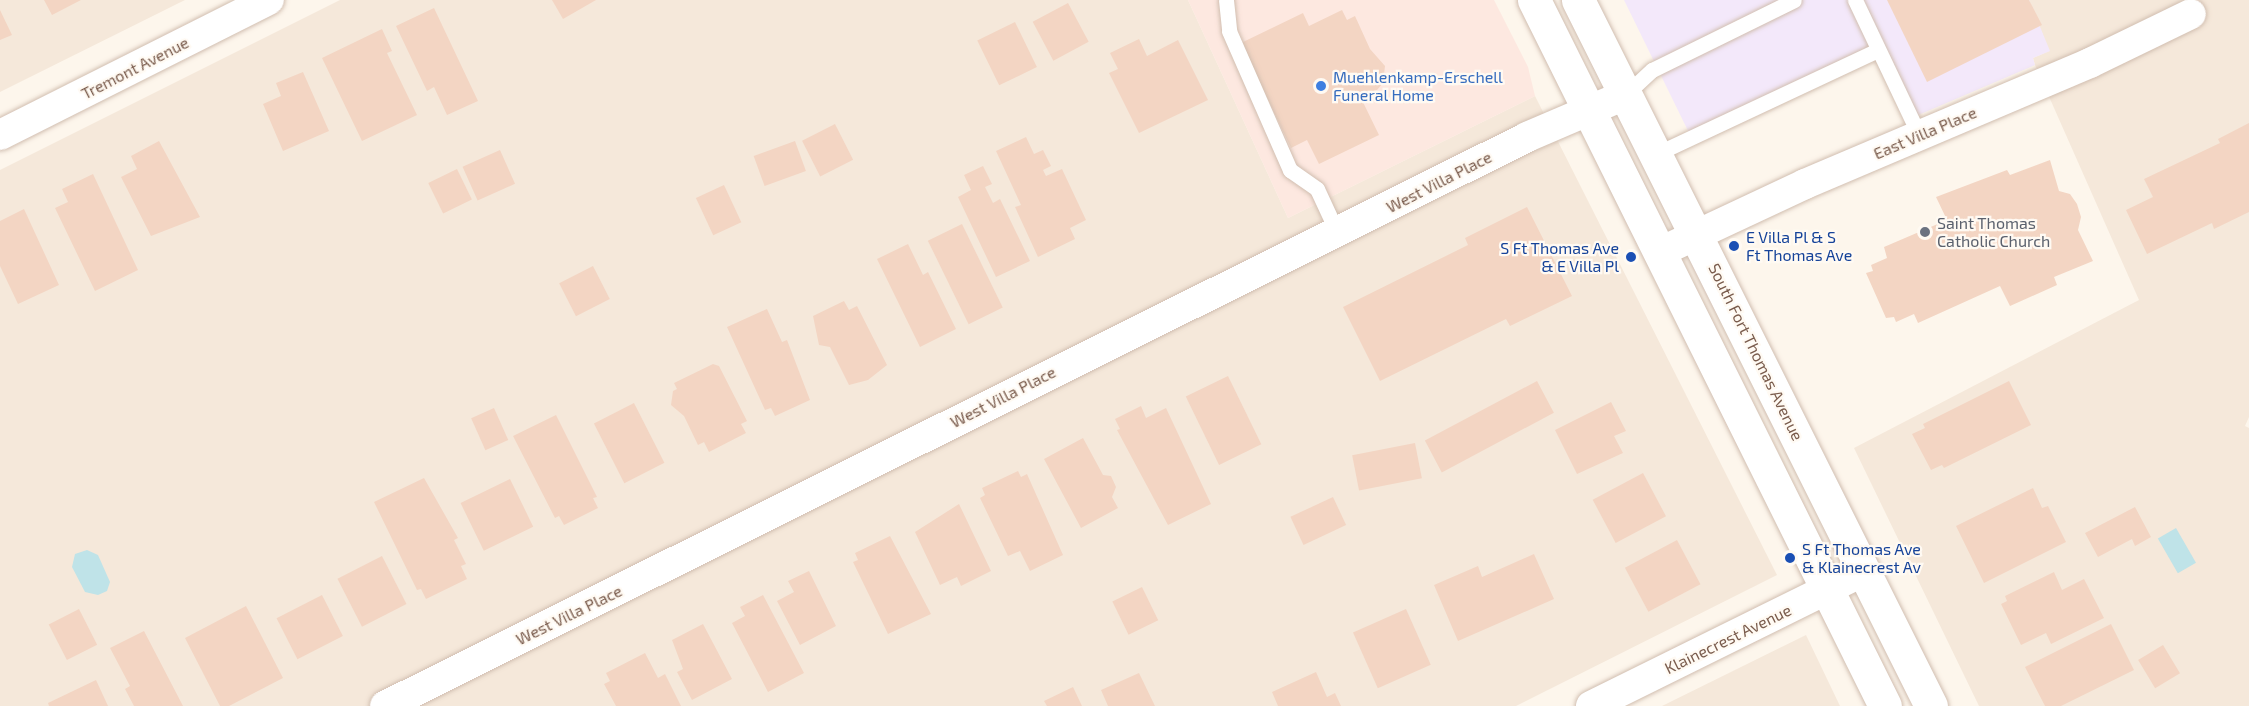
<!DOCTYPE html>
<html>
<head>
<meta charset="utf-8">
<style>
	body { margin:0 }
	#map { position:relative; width:2249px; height:706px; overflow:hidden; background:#fdf6ec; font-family:"Exo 2",sans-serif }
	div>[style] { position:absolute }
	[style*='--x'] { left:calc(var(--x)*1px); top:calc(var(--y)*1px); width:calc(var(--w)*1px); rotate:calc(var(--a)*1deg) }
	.residential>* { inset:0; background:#f5e8da }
	.commercial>* { inset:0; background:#fde8e0 }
	.education>* { inset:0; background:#f3e8fa }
	.water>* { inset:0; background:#bfe3e8; transform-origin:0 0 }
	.building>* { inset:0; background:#f3d5c3; transform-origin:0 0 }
	.roads { filter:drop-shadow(0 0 2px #d1beb0) drop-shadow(0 0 2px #d1beb0) }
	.lane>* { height:15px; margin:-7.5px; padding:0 7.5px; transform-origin:7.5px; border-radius:7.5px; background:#fff }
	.street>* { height:30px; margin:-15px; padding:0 15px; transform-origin:15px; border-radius:15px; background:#fff }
	.secondary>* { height:33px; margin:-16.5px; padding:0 16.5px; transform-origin:16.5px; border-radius:16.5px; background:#fff }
	.dots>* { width:16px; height:16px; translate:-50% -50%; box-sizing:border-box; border:3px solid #fffaf3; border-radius:50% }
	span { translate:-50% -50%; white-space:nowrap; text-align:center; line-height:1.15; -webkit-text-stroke:4.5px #fffaf3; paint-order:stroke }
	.street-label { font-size:16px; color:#7a5c4d }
	.shop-label { font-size:16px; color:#366cbe }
	.left { translate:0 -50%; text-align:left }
	.worship-label { font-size:16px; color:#5b616d }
	.transit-label { font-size:16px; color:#164399 }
	.right { translate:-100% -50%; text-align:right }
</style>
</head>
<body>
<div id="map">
	<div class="residential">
		<div style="clip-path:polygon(0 0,185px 0,0 92px)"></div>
		<div style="clip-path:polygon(340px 0,1188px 0,1288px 218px,1535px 96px,1777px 575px,1516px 706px,0 706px,0 170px)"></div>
		<div style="clip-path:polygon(2029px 0,2249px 0,2249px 417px,2245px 426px,2249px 428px,2249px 706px,1979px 706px,1854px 448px,2139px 300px,2035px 65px,2033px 58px,2049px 51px)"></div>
		<div style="clip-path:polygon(1806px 635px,1840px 706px,1662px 706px)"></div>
	</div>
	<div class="commercial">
		<div style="clip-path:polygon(1188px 0,1494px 0,1528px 67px,1535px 96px,1288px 218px)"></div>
	</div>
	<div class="education">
		<div style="clip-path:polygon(1624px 0,2029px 0,2050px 51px,2033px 58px,2035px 65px,1916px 116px,1884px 48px,1692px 139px)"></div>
	</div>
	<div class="water">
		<div style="left:2176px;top:528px;width:40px;height:21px;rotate:60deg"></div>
		<div style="clip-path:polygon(87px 550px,98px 555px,110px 582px,107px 591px,98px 595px,85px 592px,72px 567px,75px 554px)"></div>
	</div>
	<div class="building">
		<div style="clip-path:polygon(44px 0,81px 0,52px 15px)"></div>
		<div style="clip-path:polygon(552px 0,596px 0,563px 19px)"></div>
		<div style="clip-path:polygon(1887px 0,2029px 0,2042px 25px,1927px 82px)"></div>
		<div style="left:1068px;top:3px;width:44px;height:40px;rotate:62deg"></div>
		<div style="clip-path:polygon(434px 8px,478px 101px,447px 115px,434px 87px,427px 91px,396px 26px)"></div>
		<div style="clip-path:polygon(0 10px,12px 35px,0 40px)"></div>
		<div style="clip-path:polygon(1342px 10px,1347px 20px,1355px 16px,1370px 49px,1385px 66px,1383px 83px,1377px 90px,1359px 94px,1379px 135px,1319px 164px,1307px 140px,1291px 148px,1241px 43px,1303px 13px,1309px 26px)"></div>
		<div style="left:1015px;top:22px;width:50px;height:42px;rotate:64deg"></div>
		<div style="clip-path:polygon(382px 29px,392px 51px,387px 53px,417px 115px,362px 141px,322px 58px)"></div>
		<div style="clip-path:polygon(1139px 39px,1147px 56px,1178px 40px,1208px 100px,1139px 133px,1109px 73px,1118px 69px,1110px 53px)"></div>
		<div style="clip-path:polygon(303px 72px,329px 131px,283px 151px,263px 104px,281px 96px,276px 83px)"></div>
		<div style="clip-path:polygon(2249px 123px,2249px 212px,2214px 229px,2212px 223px,2147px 254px,2126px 210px,2153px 197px,2144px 179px,2220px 143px,2218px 139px)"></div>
		<div style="left:835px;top:124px;width:40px;height:37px;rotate:63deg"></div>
		<div style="clip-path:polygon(1026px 137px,1034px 154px,1043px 150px,1051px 166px,1043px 170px,1046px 176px,1062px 169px,1086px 220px,1070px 228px,1075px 239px,1038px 257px,1015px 207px,1021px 205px,996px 151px)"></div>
		<div style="clip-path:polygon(159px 141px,200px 217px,151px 236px,121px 177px,137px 169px,131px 156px)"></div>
		<div style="left:795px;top:141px;width:32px;height:44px;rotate:70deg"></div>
		<div style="left:500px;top:150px;width:37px;height:41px;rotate:66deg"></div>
		<div style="clip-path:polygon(2050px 160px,2059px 191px,2070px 194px,2077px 204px,2081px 217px,2078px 230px,2093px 261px,2054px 277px,2057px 285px,2010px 306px,2000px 286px,1918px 323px,1914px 314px,1896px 322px,1894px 317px,1886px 318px,1866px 273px,1873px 271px,1871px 265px,1887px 258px,1884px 247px,1947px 220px,1936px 197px,2007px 170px,2010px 175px)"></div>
		<div style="clip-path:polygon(983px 166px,992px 184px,985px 187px,993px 203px,1000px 199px,1030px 261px,996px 277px,958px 197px,971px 190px,964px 175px)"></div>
		<div style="left:457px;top:169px;width:34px;height:32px;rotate:64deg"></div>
		<div style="clip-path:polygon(93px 174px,138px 270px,95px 291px,55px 208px,68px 202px,62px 189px)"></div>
		<div style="left:724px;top:185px;width:41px;height:31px;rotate:65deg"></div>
		<div style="clip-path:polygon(1527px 207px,1572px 296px,1510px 326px,1506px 319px,1380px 381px,1343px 307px,1468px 245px,1465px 238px)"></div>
		<div style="clip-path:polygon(24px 209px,59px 285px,18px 304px,0 266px,0 221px)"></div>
		<div style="left:962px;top:224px;width:93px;height:38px;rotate:64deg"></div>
		<div style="clip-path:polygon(908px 244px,923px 275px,928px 272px,956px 329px,920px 347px,877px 259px)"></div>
		<div style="left:593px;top:266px;width:37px;height:38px;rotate:63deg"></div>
		<div style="clip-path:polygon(844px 301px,849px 310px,857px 306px,887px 365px,868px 380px,849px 385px,830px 347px,819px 345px,813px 316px)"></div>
		<div style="clip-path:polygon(767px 309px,782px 342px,787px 340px,810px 400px,775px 416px,771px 408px,765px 410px,727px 327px)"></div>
		<div style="clip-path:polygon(713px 364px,719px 366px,747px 421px,741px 424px,746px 433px,709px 452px,704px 442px,698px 445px,684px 416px,671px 405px,673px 391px,677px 389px,674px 383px)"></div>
		<div style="left:1228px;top:376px;width:76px;height:47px;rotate:64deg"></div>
		<div style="left:1537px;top:381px;width:36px;height:127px;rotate:62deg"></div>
		<div style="clip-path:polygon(2009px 381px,2031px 425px,1944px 468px,1942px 465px,1931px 470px,1912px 434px,1925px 428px,1923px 424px)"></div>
		<div style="clip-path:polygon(1611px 402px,1626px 431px,1614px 436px,1623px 453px,1577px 474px,1555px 430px)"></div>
		<div style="left:634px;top:403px;width:67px;height:45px;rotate:63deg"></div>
		<div style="clip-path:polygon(1141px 406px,1146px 418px,1166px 408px,1211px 504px,1168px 525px,1117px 430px,1120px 429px,1115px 419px)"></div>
		<div style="left:494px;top:408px;width:35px;height:25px;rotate:66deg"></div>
		<div style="clip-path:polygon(556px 415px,597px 497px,593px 498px,598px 508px,564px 525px,559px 516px,555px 518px,513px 436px)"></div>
		<div style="clip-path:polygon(1083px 438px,1103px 475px,1111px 476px,1116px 487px,1112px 497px,1118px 508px,1081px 528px,1044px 459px)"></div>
		<div style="left:1415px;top:443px;width:36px;height:64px;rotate:79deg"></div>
		<div style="clip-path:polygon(1018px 471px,1021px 477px,1027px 474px,1063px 555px,1030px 571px,1020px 551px,1008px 556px,980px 498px,985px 495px,982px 488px)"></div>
		<div style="left:1643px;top:473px;width:49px;height:57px;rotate:62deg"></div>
		<div style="clip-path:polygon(424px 478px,458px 538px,454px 540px,466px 564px,461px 566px,467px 579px,426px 599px,421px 589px,417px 590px,374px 502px)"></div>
		<div style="left:510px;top:479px;width:53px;height:55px;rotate:64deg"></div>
		<div style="clip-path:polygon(2033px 488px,2042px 508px,2048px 506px,2066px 542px,1984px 583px,1956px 526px)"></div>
		<div style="left:1333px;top:497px;width:31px;height:47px;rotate:65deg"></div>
		<div style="clip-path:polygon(959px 504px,991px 571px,961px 586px,957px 577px,940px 585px,915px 532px)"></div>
		<div style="clip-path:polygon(2135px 507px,2151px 537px,2135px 546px,2132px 539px,2098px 557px,2085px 533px)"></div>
		<div style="clip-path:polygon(890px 536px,931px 614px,888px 634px,853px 562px,858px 560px,855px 553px)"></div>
		<div style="left:1677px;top:540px;width:50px;height:59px;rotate:62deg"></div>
		<div style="clip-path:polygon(1534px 554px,1554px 599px,1458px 641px,1434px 585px,1478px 566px,1482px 577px)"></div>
		<div style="left:382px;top:556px;width:54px;height:50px;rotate:63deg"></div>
		<div style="clip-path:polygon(809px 571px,836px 626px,800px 645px,777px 601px,794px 592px,788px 581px)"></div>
		<div style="clip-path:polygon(2054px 572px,2062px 590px,2084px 579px,2104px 618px,2051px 644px,2046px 633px,2021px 645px,2001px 604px,2007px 601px,2005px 596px)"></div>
		<div style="left:1142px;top:587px;width:37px;height:33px;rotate:64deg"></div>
		<div style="left:322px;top:595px;width:46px;height:51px;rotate:63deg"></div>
		<div style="clip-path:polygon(763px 595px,804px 673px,768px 692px,732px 623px,745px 616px,740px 607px)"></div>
		<div style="clip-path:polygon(246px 606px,283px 678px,229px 706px,220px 706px,185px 638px)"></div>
		<div style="left:79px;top:609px;width:40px;height:34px;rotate:63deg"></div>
		<div style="left:1406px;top:609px;width:61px;height:58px;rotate:66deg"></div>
		<div style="clip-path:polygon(703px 624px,732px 679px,692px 700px,677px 672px,683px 669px,672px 640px)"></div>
		<div style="clip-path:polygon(2111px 624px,2134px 670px,2061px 706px,2045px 706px,2025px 667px)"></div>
		<div style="clip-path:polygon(144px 631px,183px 706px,134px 706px,125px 689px,130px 686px,110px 648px)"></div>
		<div style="left:2163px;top:645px;width:33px;height:29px;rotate:59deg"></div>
		<div style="clip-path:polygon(645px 653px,658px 678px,665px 674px,681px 706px,616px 706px,604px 684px,610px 681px,606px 673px)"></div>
		<div style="clip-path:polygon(1316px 672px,1327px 697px,1335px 693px,1341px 706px,1278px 706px,1272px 692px)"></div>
		<div style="clip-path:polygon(1139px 673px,1155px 706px,1108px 706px,1101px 690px)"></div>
		<div style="clip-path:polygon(96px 680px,108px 706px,49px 706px,48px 703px)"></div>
		<div style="clip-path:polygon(1073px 687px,1082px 706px,1047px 706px,1044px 701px)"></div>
	</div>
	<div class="roads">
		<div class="lane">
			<div style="--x:1226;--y:0;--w:31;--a:84"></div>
			<div style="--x:1229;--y:31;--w:152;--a:66.3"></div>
			<div style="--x:1290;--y:170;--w:33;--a:35"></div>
			<div style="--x:1317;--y:189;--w:47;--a:65.1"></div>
			<div style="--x:1855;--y:0;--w:149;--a:64.6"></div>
			<div style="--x:1625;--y:95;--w:37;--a:-43"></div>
			<div style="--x:1652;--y:70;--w:158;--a:-26.2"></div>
			<div style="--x:1656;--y:154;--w:245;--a:-25.1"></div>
		</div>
		<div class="street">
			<div style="--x:0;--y:135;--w:301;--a:-26.7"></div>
			<div style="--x:1660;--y:252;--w:160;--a:-25.1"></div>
			<div style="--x:1805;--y:184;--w:310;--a:-23"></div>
			<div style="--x:2090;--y:63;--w:112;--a:-25.9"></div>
			<div style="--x:385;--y:706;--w:1276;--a:-26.48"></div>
			<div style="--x:1527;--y:137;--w:107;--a:-23.2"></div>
			<div style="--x:1591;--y:706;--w:305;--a:-26.3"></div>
		</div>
		<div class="secondary">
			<div style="--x:1534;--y:0;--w:788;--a:63.56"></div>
			<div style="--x:1578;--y:0;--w:789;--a:63.43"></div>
		</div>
	</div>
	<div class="dots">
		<div style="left:1321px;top:86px;background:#3f7fe0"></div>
		<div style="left:1925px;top:232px;background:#6b7280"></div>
		<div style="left:1734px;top:246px;background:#1a4fb4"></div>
		<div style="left:1631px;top:257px;background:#1a4fb4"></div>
		<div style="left:1790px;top:558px;background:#1a4fb4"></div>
	</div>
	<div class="street-label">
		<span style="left:135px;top:68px;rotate:-27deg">Tremont Avenue</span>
		<span style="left:1925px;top:133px;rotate:-23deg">East Villa Place</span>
		<span style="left:1439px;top:182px;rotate:-27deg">West Villa Place</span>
		<span style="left:1756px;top:352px;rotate:64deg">South Fort Thomas Avenue</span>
		<span style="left:1003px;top:397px;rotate:-27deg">West Villa Place</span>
		<span style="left:569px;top:615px;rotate:-26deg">West Villa Place</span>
		<span style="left:1728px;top:639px;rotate:-26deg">Klainecrest Avenue</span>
	</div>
	<div class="shop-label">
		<span class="left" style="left:1333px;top:86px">Muehlenkamp-Erschell<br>Funeral Home</span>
	</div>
	<div class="worship-label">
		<span class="left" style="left:1937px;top:232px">Saint Thomas<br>Catholic Church</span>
	</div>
	<div class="transit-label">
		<span class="left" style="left:1746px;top:246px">E Villa Pl &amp; S<br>Ft Thomas Ave</span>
		<span class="right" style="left:1619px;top:257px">S Ft Thomas Ave<br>&amp; E Villa Pl</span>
		<span class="left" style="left:1802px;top:558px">S Ft Thomas Ave<br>&amp; Klainecrest Av</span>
	</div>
</div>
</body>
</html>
